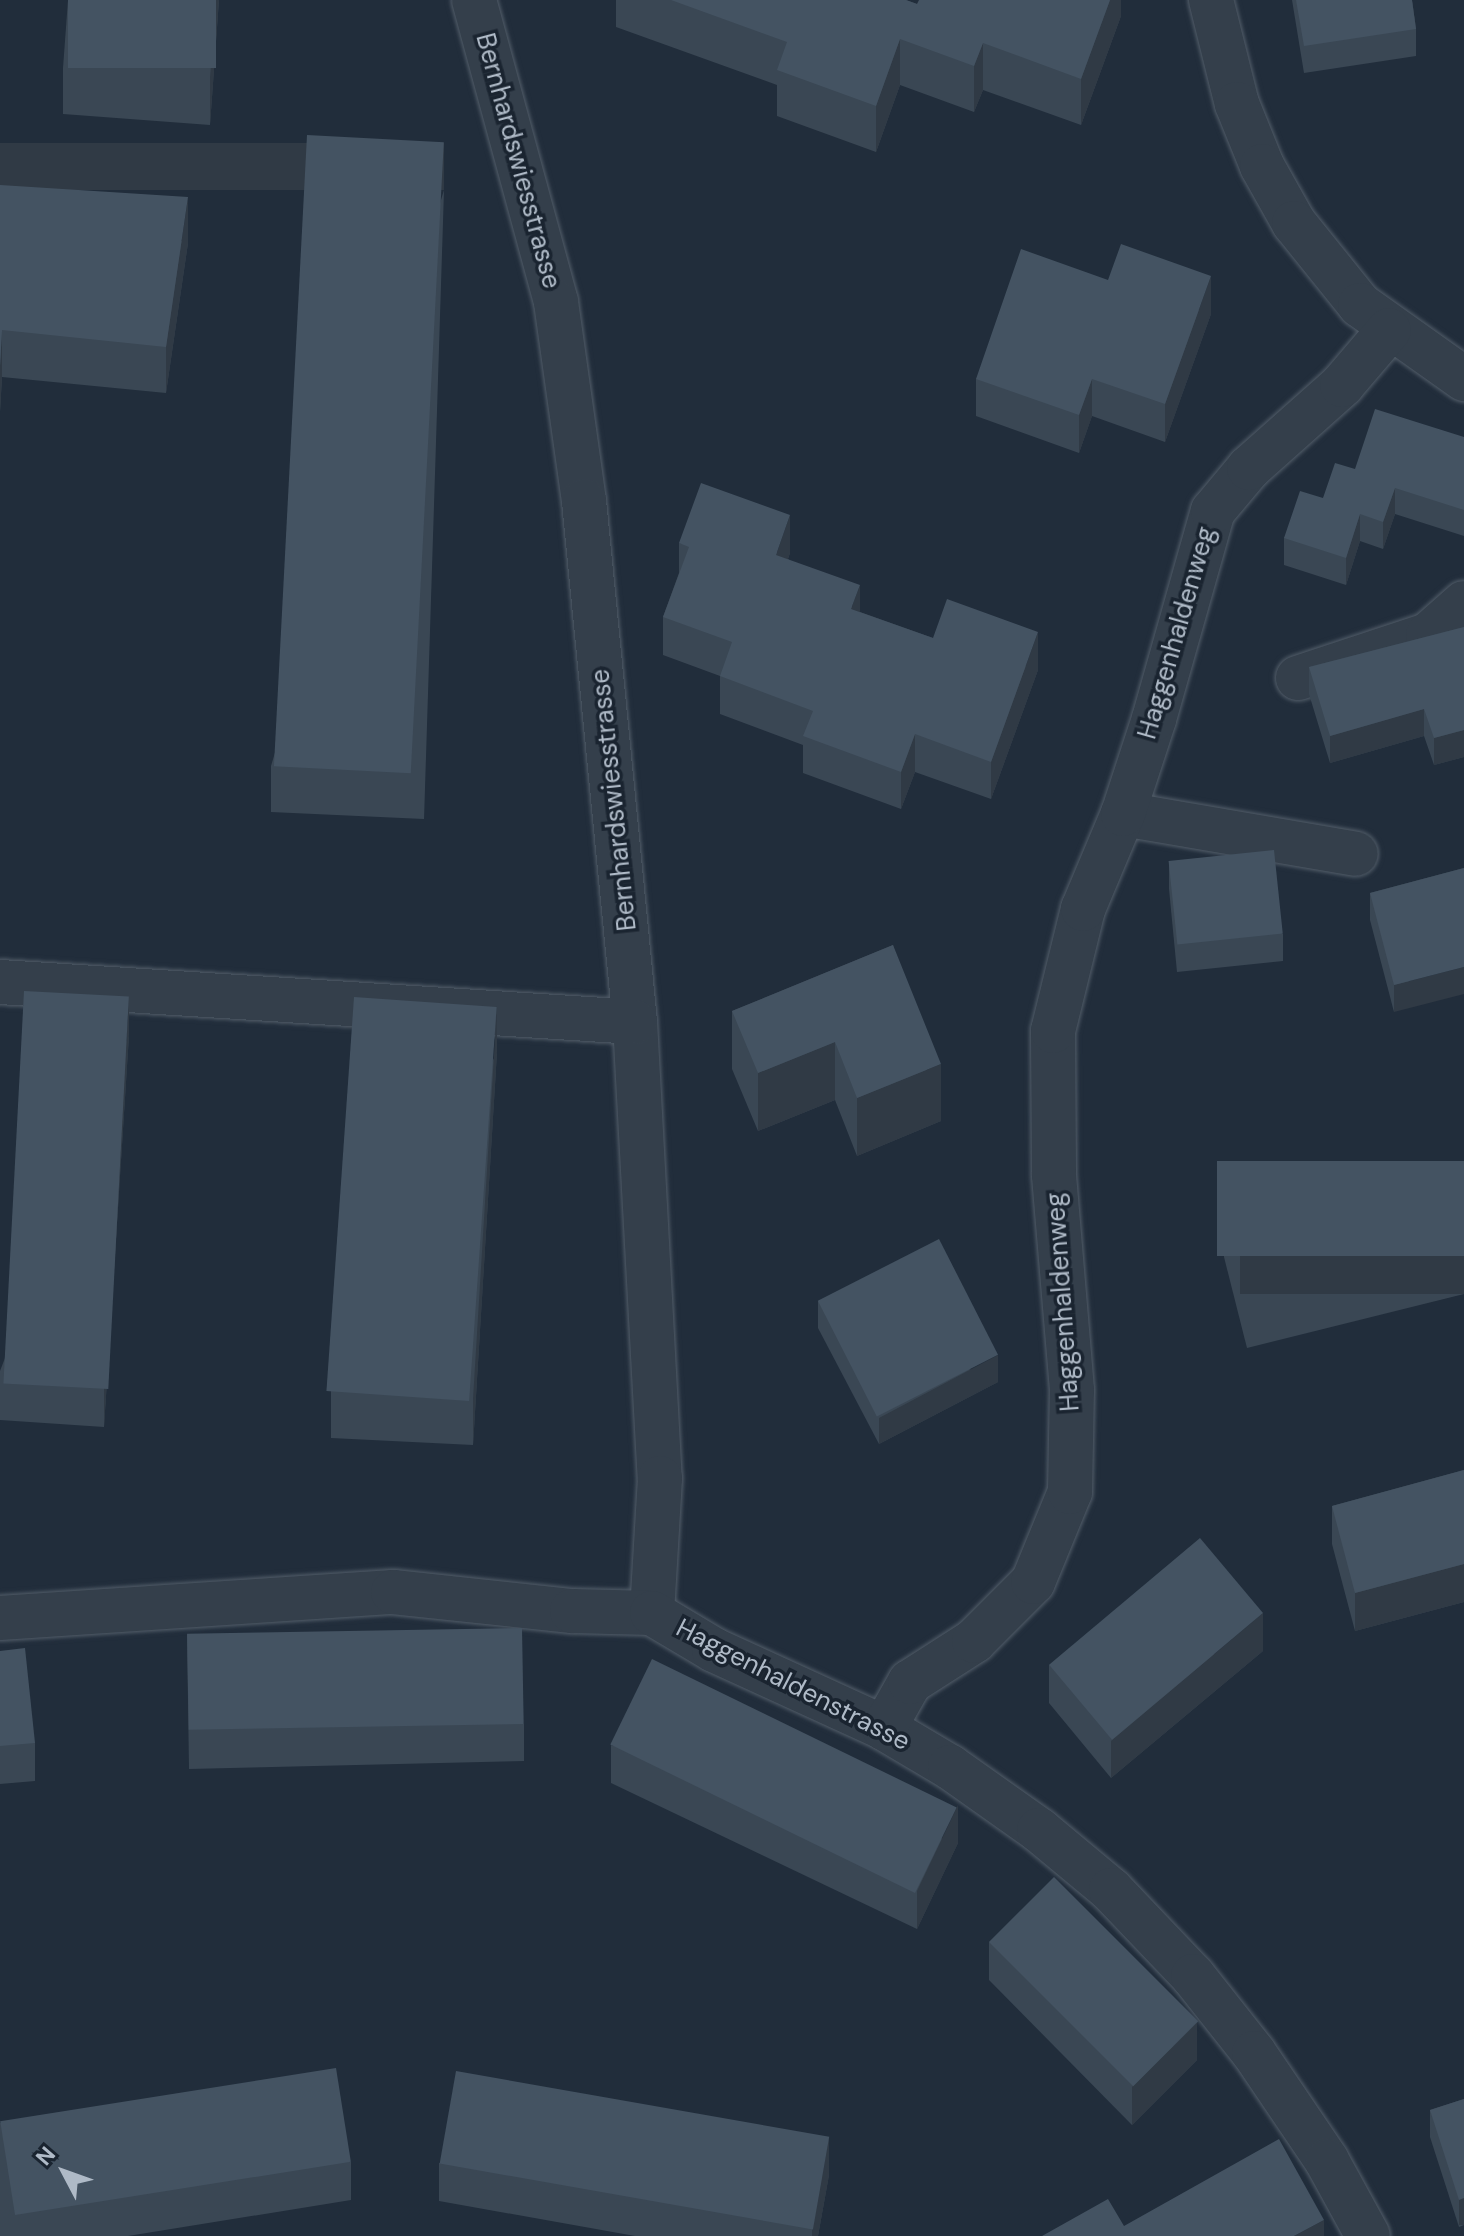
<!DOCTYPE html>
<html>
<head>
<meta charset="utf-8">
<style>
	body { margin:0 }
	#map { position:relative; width:1464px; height:2236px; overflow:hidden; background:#212d3b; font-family:"DM Sans",sans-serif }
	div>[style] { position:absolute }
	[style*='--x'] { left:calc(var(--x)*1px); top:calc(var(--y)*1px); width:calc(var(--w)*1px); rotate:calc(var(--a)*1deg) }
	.roads { filter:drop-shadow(0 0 2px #525d69) drop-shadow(0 0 2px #525d69) }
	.minor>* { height:44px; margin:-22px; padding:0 22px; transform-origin:22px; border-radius:22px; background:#343f4b }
	.wall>* { inset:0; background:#3a4754 }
	.shaded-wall>* { inset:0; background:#303a45; transform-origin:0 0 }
	.building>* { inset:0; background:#445362; transform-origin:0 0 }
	span { translate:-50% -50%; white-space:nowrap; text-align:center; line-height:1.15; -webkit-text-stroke:7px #1a2430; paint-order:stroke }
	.street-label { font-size:26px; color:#afbac7 }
	.north { position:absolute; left:24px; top:2132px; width:80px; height:80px; -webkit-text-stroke:6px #1a2430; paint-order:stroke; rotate:311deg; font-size:22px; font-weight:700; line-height:32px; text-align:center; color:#afbac7 }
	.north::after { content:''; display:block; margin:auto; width:28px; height:36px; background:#afbac7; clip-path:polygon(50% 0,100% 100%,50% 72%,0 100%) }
</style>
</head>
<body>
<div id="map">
	<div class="roads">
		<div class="minor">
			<div style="--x:474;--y:0;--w:313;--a:74.8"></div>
			<div style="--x:556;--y:302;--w:201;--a:82"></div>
			<div style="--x:584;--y:501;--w:523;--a:84.41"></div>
			<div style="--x:635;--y:1022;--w:457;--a:86.9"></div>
			<div style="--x:660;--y:1478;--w:135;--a:93.4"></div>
			<div style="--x:1211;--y:0;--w:107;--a:76"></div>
			<div style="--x:1237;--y:104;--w:67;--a:68"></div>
			<div style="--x:1262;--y:166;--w:65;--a:60.7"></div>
			<div style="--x:1294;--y:223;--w:105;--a:51.2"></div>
			<div style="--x:1360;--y:305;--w:128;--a:35.4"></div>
			<div style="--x:1298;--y:678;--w:137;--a:-18.3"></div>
			<div style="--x:1428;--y:635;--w:48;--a:-41.6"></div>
			<div style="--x:1123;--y:814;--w:236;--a:9.7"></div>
			<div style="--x:0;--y:982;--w:636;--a:3.6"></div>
			<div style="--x:0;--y:1618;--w:394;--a:-3.8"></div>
			<div style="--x:393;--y:1592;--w:180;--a:6.1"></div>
			<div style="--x:572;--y:1611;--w:80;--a:1.4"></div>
			<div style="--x:652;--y:1613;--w:72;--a:30.8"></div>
			<div style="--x:714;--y:1650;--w:187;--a:24.6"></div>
			<div style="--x:884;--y:1728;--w:77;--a:30.6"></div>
			<div style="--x:950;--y:1767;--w:109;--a:35.3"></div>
			<div style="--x:1039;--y:1830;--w:94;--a:39.8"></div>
			<div style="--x:1111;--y:1890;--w:119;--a:46.4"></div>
			<div style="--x:1193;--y:1976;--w:98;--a:51.6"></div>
			<div style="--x:1254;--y:2053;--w:130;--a:55.9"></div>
			<div style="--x:1327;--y:2161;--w:85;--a:61.3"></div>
			<div style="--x:884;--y:1728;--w:53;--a:-60.5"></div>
			<div style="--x:910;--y:1682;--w:76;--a:-32.6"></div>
			<div style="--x:974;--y:1641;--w:83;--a:-45"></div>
			<div style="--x:1033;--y:1582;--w:97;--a:-67.7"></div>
			<div style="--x:1070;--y:1492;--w:102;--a:-88.9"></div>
			<div style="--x:1072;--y:1390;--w:217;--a:-94.8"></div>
			<div style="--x:1054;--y:1174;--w:143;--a:-90.4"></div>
			<div style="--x:1053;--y:1031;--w:126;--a:-76.2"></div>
			<div style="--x:1083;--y:909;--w:103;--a:-67.2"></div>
			<div style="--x:1123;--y:814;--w:100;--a:-71.9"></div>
			<div style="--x:1154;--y:719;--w:216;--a:-74.2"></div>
			<div style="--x:1213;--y:511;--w:56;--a:-50.1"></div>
			<div style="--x:1249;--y:468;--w:125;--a:-41.7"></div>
			<div style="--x:1342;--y:385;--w:72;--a:-49.5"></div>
		</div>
	</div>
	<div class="wall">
		<div style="clip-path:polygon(68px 0,219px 0,210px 125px,63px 114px,63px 68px)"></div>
		<div style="clip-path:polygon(616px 0,906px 0,917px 4px,1121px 0,1121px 16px,1081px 125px,983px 90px,974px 112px,900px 85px,876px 152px,777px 116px,777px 85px,616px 27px)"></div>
		<div style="clip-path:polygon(1292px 0,1412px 0,1416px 29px,1416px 56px,1304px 73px)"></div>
		<div style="clip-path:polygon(0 185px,188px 243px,166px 393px,2px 377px,0 412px)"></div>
		<div style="clip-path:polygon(444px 190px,424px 819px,271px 812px,271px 766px)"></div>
		<div style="clip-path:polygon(1108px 280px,1211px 314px,1165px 442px,1092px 416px,1079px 453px,976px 416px,976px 379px)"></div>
		<div style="clip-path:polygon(1464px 437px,1464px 536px,1395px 514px,1383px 549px,1360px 541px,1346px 585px,1284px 565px,1284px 538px,1323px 498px,1355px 469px)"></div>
		<div style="clip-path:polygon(679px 543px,790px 553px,788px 559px,860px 612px,933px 638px,1038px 670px,991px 799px,915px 772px,901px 809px,803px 773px,803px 745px,720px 714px,720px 676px,663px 655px,663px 617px,679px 573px)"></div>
		<div style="clip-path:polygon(1464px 627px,1464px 757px,1434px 765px,1424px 736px,1330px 763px,1309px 694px,1309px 667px)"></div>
		<div style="clip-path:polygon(1169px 862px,1283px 934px,1283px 961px,1177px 972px,1169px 889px)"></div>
		<div style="clip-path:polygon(1464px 868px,1394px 1012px,1370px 920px,1370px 893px)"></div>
		<div style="clip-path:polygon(893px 945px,941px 1121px,857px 1156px,835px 1100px,758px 1131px,732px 1069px,732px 1011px)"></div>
		<div style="clip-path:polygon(129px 1035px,104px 1427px,0 1420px,0 1371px)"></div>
		<div style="clip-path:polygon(497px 1052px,473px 1445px,331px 1438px,331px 1391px)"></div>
		<div style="clip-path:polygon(1464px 1161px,1464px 1294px,1247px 1348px,1224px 1257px,1224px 1219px)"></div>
		<div style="clip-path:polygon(818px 1301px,998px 1382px,879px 1444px,818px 1328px)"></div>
		<div style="clip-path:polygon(1464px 1470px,1464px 1602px,1355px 1631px,1332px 1544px,1332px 1506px)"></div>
		<div style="clip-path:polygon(187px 1635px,524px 1724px,524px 1761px,189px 1769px)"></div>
		<div style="clip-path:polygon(0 1651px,35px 1743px,35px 1781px,0 1784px)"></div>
		<div style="clip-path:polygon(1263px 1651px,1111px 1778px,1049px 1703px,1049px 1665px)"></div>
		<div style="clip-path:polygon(611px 1745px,958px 1843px,917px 1929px,611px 1783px)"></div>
		<div style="clip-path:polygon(989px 1942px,1197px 2060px,1132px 2125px,989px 1980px)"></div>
		<div style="clip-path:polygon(1464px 2099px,1464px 2225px,1459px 2227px,1430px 2137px,1430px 2110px)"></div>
		<div style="clip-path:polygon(0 2123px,351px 2162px,351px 2200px,128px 2236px,0 2236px)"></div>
		<div style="clip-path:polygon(439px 2163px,829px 2175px,818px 2236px,635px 2236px,439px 2201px)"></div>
	</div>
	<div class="shaded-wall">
		<div style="clip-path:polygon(216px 0,219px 0,210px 125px,210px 78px)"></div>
		<div style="clip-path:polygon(1110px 0,1121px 0,1121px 16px,1081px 125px,1081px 79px)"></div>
		<div style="clip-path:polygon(900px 39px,900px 85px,876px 152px,876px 106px)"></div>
		<div style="clip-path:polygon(983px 43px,983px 90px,974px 112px,974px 66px)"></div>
		<div style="left:444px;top:143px;width:47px;height:629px;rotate:90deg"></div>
		<div style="clip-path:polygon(188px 197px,188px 243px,166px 393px,166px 347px)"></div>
		<div style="clip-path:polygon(1211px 276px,1211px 314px,1165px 442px,1165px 404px)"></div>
		<div style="clip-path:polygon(2px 330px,2px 377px,0 412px,0 366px)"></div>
		<div style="clip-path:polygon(1092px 379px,1092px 416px,1079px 453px,1079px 415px)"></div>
		<div style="clip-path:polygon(1395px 488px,1395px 514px,1383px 549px,1383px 522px)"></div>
		<div style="clip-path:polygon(1360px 514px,1360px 541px,1346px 585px,1346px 558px)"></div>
		<div style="clip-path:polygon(790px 515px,790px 553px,776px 592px,776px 555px)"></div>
		<div style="clip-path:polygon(860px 585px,860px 623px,851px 609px)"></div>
		<div style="clip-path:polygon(1038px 632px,1038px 670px,991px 799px,991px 762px)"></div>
		<div style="clip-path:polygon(1424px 709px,1424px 736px,1330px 763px,1330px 736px)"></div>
		<div style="clip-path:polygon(1464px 730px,1464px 757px,1434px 765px,1434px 738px)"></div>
		<div style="clip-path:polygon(915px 734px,915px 772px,901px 809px,901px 772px)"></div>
		<div style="clip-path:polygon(1464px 967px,1464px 994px,1394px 1012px,1394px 985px)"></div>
		<div style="clip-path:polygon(129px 997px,129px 1035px,104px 1427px,104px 1390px)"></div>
		<div style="clip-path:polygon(497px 1006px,497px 1052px,473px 1445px,473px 1399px)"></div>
		<div style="clip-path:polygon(835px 1042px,835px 1100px,758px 1131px,758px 1073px)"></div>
		<div style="clip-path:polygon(941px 1064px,941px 1121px,857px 1156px,857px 1098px)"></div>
		<div style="left:1464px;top:1256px;width:38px;height:224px;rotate:90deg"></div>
		<div style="clip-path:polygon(998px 1355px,998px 1382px,879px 1444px,879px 1418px)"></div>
		<div style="clip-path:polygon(1464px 1564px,1464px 1602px,1355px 1631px,1355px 1593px)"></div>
		<div style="clip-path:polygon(1263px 1613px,1263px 1651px,1111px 1778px,1111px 1741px)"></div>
		<div style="clip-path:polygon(958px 1805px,958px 1843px,917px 1929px,917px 1891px)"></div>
		<div style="clip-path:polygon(1197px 2022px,1197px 2060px,1132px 2125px,1132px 2087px)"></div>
		<div style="clip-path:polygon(829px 2137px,829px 2175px,818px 2236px,812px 2236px,812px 2230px)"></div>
		<div style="left:1464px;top:2198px;width:27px;height:5px;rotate:90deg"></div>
		<div style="clip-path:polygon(1324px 2220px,1324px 2236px,1294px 2236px)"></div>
	</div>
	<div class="building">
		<div style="left:68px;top:0;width:148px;height:68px"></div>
		<div style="clip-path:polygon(671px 0,906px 0,917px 4px,919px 0,1110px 0,1081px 79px,983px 43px,974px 66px,900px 39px,876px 106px,777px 70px,787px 42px)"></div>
		<div style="clip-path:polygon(1296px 0,1412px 0,1416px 29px,1304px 46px)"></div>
		<div style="left:307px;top:135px;width:137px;height:632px;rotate:3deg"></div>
		<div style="clip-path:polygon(0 185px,188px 197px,166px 347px,2px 330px,0 366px)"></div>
		<div style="clip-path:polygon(1121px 244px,1211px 276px,1165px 404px,1092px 379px,1079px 415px,976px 379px,1021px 249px,1108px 280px)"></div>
		<div style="clip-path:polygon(1375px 409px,1464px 437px,1464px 510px,1395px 488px,1383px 522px,1360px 514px,1346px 558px,1284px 538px,1300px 491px,1323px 498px,1335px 463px,1355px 469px)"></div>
		<div style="clip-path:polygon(701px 483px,790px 515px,776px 555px,860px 585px,851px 609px,933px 638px,947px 599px,1038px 632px,991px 762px,915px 734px,901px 772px,803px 736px,813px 711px,720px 676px,732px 642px,663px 617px,689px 547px,679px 543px)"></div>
		<div style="clip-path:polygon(1464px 627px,1464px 730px,1434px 738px,1424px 709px,1330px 736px,1309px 667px)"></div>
		<div style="left:1274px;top:850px;width:84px;height:106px;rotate:84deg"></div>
		<div style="clip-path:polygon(1464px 868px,1464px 967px,1394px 985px,1370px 893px)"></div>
		<div style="clip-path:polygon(893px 945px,941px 1064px,857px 1098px,835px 1042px,758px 1073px,732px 1011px)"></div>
		<div style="left:24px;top:991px;width:105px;height:393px;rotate:3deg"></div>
		<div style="left:354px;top:997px;width:143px;height:395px;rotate:4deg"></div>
		<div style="left:1464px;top:1161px;width:95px;height:247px;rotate:90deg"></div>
		<div style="left:939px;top:1239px;width:130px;height:136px;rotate:63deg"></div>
		<div style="clip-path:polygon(1464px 1470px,1464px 1564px,1355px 1593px,1332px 1506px)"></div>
		<div style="left:1200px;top:1538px;width:98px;height:197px;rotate:50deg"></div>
		<div style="left:522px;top:1628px;width:96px;height:335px;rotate:89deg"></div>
		<div style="clip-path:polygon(25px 1648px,35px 1743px,0 1746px,0 1651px)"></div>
		<div style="left:652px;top:1659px;width:339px;height:95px;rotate:26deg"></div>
		<div style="left:1054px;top:1877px;width:204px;height:92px;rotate:45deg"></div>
		<div style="left:336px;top:2068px;width:95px;height:340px;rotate:81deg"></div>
		<div style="left:456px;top:2071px;width:379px;height:94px;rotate:10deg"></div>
		<div style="clip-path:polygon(1464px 2099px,1464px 2198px,1459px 2200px,1430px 2110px)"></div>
		<div style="clip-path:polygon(1279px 2139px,1324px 2220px,1294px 2236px,1042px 2236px,1108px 2199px,1124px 2226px)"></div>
	</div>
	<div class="street-label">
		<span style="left:518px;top:161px;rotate:75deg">Bernhardswiesstrasse</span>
		<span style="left:1177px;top:633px;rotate:-74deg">Haggenhaldenweg</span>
		<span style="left:614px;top:800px;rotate:-96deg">Bernhardswiesstrasse</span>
		<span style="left:1063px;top:1302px;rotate:-94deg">Haggenhaldenweg</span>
		<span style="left:793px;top:1685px;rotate:27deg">Haggenhaldenstrasse</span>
	</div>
	<div class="north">N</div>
</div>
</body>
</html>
